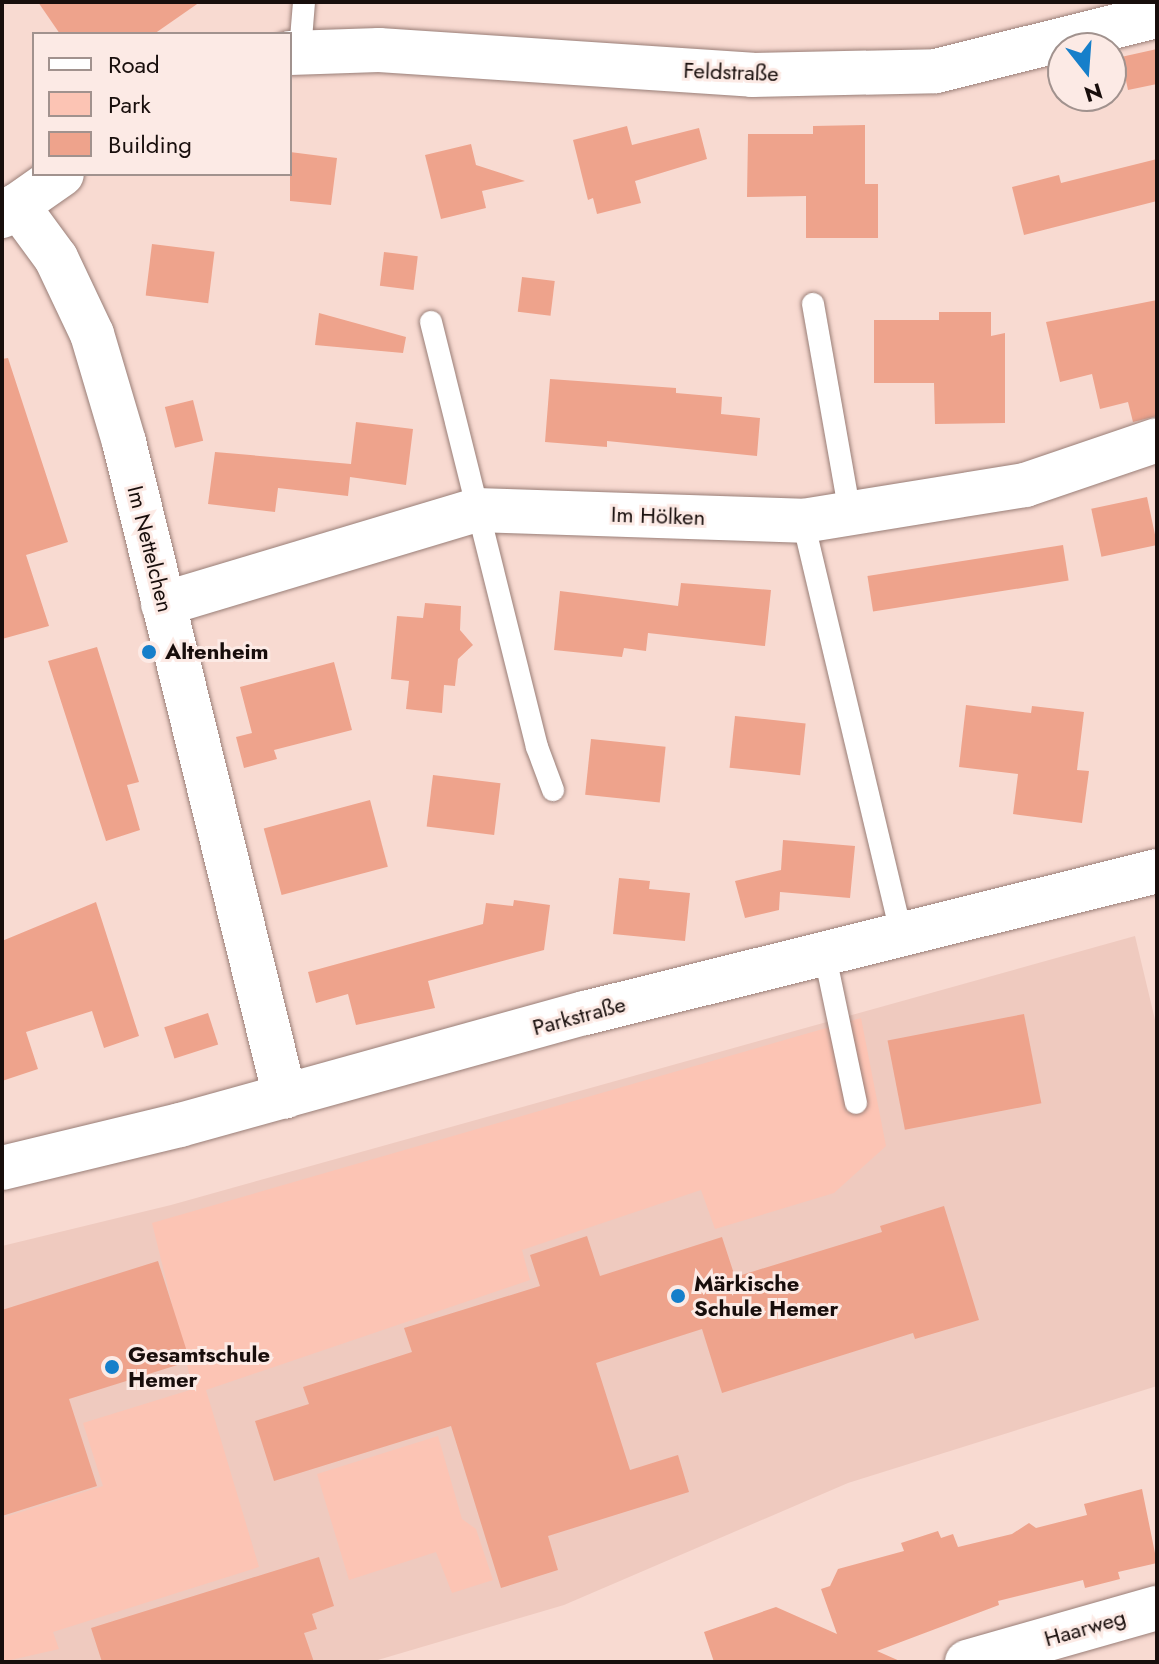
<!DOCTYPE html>
<html>
<head>
<meta charset="utf-8">
<style>
	body { margin:0 }
	#map { position:relative; width:1159px; height:1664px; overflow:hidden; background:#f8dad1; font-family:Jost,sans-serif }
	div>[style] { position:absolute }
	[style*='--x'] { left:calc(var(--x)*1px); top:calc(var(--y)*1px); width:calc(var(--w)*1px); rotate:calc(var(--a)*1deg) }
	.built>* { inset:0; background:#efcabf }
	.green>* { inset:0; background:#fcc4b4 }
	.building>* { inset:0; background:#eea38c; transform-origin:0 0 }
	.roads { filter:drop-shadow(0 0 2px #997e77) drop-shadow(0 0 2px #997e77) }
	.lane>* { height:22px; margin:-11px; padding:0 11px; transform-origin:11px; border-radius:11px; background:#fff }
	.street>* { height:44px; margin:-22px; padding:0 22px; transform-origin:22px; border-radius:22px; background:#fff }
	.dots>* { width:22px; height:22px; translate:-50% -50%; box-sizing:border-box; border:4px solid #fceae5; border-radius:50% }
	span { translate:-50% -50%; white-space:nowrap; text-align:center; line-height:1.15; -webkit-text-stroke:6px #fceae5; paint-order:stroke }
	.street-label { font-size:22px; color:#180e0c }
	.poi-label { font-size:22px; color:#180e0c; font-weight:700 }
	.left { translate:0 -50%; text-align:left }
	.frame { position:absolute; inset:0; border:4px solid #180e0c; pointer-events:none }
	.legend { position:absolute; left:32px; top:32px; width:260px; height:144px; box-sizing:border-box; background:#fceae5; border:2px solid #a1928e; margin:0; padding:10px 14px; list-style:none; font-size:24px; color:#180e0c }
	.legend li { display:flex; align-items:center; gap:16px; height:40px }
	.legend b { width:40px; border:2px solid #a1928e }
	.north { position:absolute; left:1047px; top:32px; width:80px; height:80px; box-sizing:border-box; background:#fceae5; border:2px solid #a1928e; border-radius:50%; rotate:163deg; font-size:22px; font-weight:700; line-height:32px; text-align:center; color:#180e0c }
	.north::after { content:''; display:block; margin:auto; width:28px; height:36px; background:#167fca; clip-path:polygon(50% 0,100% 100%,50% 72%,0 100%) }
</style>
</head>
<body>
<div id="map">
	<div class="built">
		<div style="clip-path:polygon(1135px 936px,1157px 1028px,1157px 1386px,848px 1483px,564px 1605px,371px 1662px,2px 1662px,2px 1246px,171px 1205px)"></div>
	</div>
	<div class="green">
		<div style="clip-path:polygon(861px 1018px,886px 1146px,834px 1193px,715px 1229px,701px 1190px,522px 1250px,530px 1280px,206px 1390px,259px 1567px,53px 1632px,59px 1649px,2px 1662px,2px 1518px,103px 1486px,83px 1423px,193px 1389px,152px 1223px)"></div>
		<div style="clip-path:polygon(438px 1436px,462px 1519px,476px 1529px,493px 1580px,452px 1593px,436px 1552px,349px 1580px,317px 1474px)"></div>
	</div>
	<div class="building">
		<div style="clip-path:polygon(38px 2px,200px 2px,154px 34px,60px 34px)"></div>
		<div style="clip-path:polygon(1157px 49px,1157px 84px,1128px 90px,1121px 57px)"></div>
		<div style="clip-path:polygon(865px 125px,865px 184px,878px 184px,878px 238px,806px 238px,806px 196px,747px 197px,748px 134px,813px 134px,813px 126px)"></div>
		<div style="clip-path:polygon(627px 126px,632px 145px,699px 128px,707px 159px,635px 181px,641px 203px,597px 214px,593px 198px,588px 200px,573px 140px)"></div>
		<div style="clip-path:polygon(471px 144px,476px 165px,525px 181px,482px 191px,486px 208px,441px 219px,425px 155px)"></div>
		<div style="clip-path:polygon(290px 152px,337px 158px,331px 205px,290px 201px)"></div>
		<div style="clip-path:polygon(1157px 159px,1157px 201px,1024px 235px,1012px 187px,1059px 175px,1061px 183px)"></div>
		<div style="left:152px;top:244px;width:63px;height:52px;rotate:7deg"></div>
		<div style="left:384px;top:252px;width:34px;height:34px;rotate:7deg"></div>
		<div style="left:522px;top:277px;width:33px;height:35px;rotate:7deg"></div>
		<div style="clip-path:polygon(1157px 300px,1157px 416px,1133px 422px,1128px 402px,1100px 409px,1092px 374px,1060px 382px,1046px 322px)"></div>
		<div style="clip-path:polygon(939px 312px,991px 312px,991px 336px,1005px 333px,1005px 423px,935px 424px,934px 383px,874px 383px,874px 320px,939px 320px)"></div>
		<div style="clip-path:polygon(319px 313px,406px 337px,403px 353px,315px 345px)"></div>
		<div style="clip-path:polygon(8px 358px,68px 542px,26px 555px,49px 626px,2px 639px,2px 359px)"></div>
		<div style="clip-path:polygon(550px 379px,676px 388px,676px 393px,722px 397px,721px 414px,760px 418px,757px 456px,607px 441px,607px 447px,545px 442px)"></div>
		<div style="left:193px;top:400px;width:42px;height:29px;rotate:76deg"></div>
		<div style="clip-path:polygon(356px 422px,413px 429px,406px 485px,350px 477px,348px 496px,278px 488px,275px 512px,208px 504px,215px 452px,351px 464px)"></div>
		<div style="left:1147px;top:497px;width:49px;height:57px;rotate:78deg"></div>
		<div style="left:1063px;top:545px;width:36px;height:198px;rotate:81deg"></div>
		<div style="clip-path:polygon(681px 583px,771px 590px,765px 646px,648px 633px,646px 651px,624px 648px,622px 657px,554px 650px,560px 591px,678px 606px)"></div>
		<div style="clip-path:polygon(425px 603px,461px 606px,460px 630px,473px 645px,458px 659px,455px 686px,444px 685px,442px 713px,406px 709px,409px 681px,391px 679px,397px 616px,423px 618px)"></div>
		<div style="clip-path:polygon(97px 647px,139px 782px,127px 785px,140px 830px,106px 841px,48px 661px)"></div>
		<div style="clip-path:polygon(334px 662px,352px 730px,274px 750px,277px 759px,244px 768px,236px 737px,252px 733px,240px 687px)"></div>
		<div style="clip-path:polygon(966px 705px,1031px 713px,1032px 706px,1084px 712px,1077px 770px,1089px 771px,1082px 823px,1013px 814px,1018px 774px,959px 767px)"></div>
		<div style="left:735px;top:716px;width:71px;height:52px;rotate:6deg"></div>
		<div style="left:591px;top:739px;width:75px;height:56px;rotate:6deg"></div>
		<div style="left:433px;top:775px;width:68px;height:52px;rotate:7deg"></div>
		<div style="left:370px;top:800px;width:69px;height:110px;rotate:75deg"></div>
		<div style="clip-path:polygon(783px 840px,855px 846px,850px 898px,780px 892px,779px 910px,745px 918px,735px 881px,781px 870px)"></div>
		<div style="clip-path:polygon(619px 878px,650px 881px,649px 889px,690px 893px,685px 941px,613px 934px)"></div>
		<div style="clip-path:polygon(514px 900px,550px 905px,544px 950px,428px 981px,435px 1008px,356px 1025px,348px 994px,316px 1003px,308px 972px,483px 924px,486px 903px,513px 906px)"></div>
		<div style="clip-path:polygon(96px 902px,139px 1036px,104px 1048px,92px 1011px,26px 1032px,38px 1069px,2px 1081px,2px 941px)"></div>
		<div style="left:208px;top:1013px;width:33px;height:46px;rotate:72deg"></div>
		<div style="left:1024px;top:1014px;width:91px;height:139px;rotate:79deg"></div>
		<div style="clip-path:polygon(944px 1206px,979px 1320px,915px 1339px,913px 1333px,722px 1393px,702px 1329px,596px 1363px,630px 1470px,678px 1455px,689px 1492px,548px 1536px,558px 1570px,501px 1588px,451px 1426px,274px 1481px,255px 1421px,309px 1404px,303px 1387px,412px 1352px,404px 1328px,540px 1286px,530px 1255px,587px 1236px,600px 1276px,722px 1237px,735px 1277px,882px 1232px,880px 1226px)"></div>
		<div style="clip-path:polygon(158px 1261px,190px 1361px,69px 1399px,97px 1486px,2px 1516px,2px 1310px)"></div>
		<div style="clip-path:polygon(1142px 1489px,1157px 1563px,1118px 1572px,1120px 1579px,1085px 1588px,1083px 1580px,998px 1601px,999px 1605px,877px 1651px,902px 1662px,714px 1662px,704px 1632px,776px 1607px,837px 1634px,821px 1589px,830px 1586px,838px 1569px,904px 1551px,901px 1543px,938px 1531px,941px 1538px,953px 1534px,958px 1547px,1012px 1534px,1029px 1523px,1036px 1528px,1087px 1515px,1084px 1504px)"></div>
		<div style="clip-path:polygon(319px 1557px,334px 1606px,312px 1614px,317px 1629px,304px 1633px,314px 1662px,102px 1662px,91px 1628px)"></div>
	</div>
	<div class="roads">
		<div class="lane">
			<div style="--x:300;--y:51;--w:49;--a:-85.3"></div>
			<div style="--x:813;--y:304;--w:212;--a:80"></div>
			<div style="--x:431;--y:322;--w:438;--a:76"></div>
			<div style="--x:537;--y:747;--w:46;--a:69.6"></div>
			<div style="--x:803;--y:521;--w:427;--a:76.6"></div>
			<div style="--x:825;--y:956;--w:150;--a:78.1"></div>
		</div>
		<div class="street">
			<div style="--x:290;--y:53;--w:89;--a:-1.9"></div>
			<div style="--x:379;--y:50;--w:374;--a:3.8"></div>
			<div style="--x:752;--y:75;--w:184;--a:-1.2"></div>
			<div style="--x:936;--y:71;--w:228;--a:-14"></div>
			<div style="--x:17;--y:205;--w:66;--a:53.7"></div>
			<div style="--x:56;--y:258;--w:84;--a:64.7"></div>
			<div style="--x:92;--y:334;--w:113;--a:73.5"></div>
			<div style="--x:124;--y:442;--w:674;--a:76.19"></div>
			<div style="--x:2;--y:216;--w:73;--a:-35"></div>
			<div style="--x:163;--y:604;--w:327;--a:-16.7"></div>
			<div style="--x:476;--y:510;--w:327;--a:1.9"></div>
			<div style="--x:803;--y:521;--w:225;--a:-9.2"></div>
			<div style="--x:1025;--y:485;--w:139;--a:-18.8"></div>
			<div style="--x:2;--y:1168;--w:183;--a:-13.6"></div>
			<div style="--x:180;--y:1125;--w:420;--a:-15.5"></div>
			<div style="--x:585;--y:1013;--w:589;--a:-13.94"></div>
			<div style="--x:967;--y:1662;--w:198;--a:-15.9"></div>
		</div>
	</div>
	<div class="dots">
		<div style="left:149px;top:652px;background:#167fca"></div>
		<div style="left:678px;top:1296px;background:#167fca"></div>
		<div style="left:112px;top:1367px;background:#167fca"></div>
	</div>
	<div class="street-label">
		<span style="left:731px;top:72px;rotate:2deg">Feldstraße</span>
		<span style="left:658px;top:516px;rotate:2deg">Im Hölken</span>
		<span style="left:150px;top:549px;rotate:76deg">Im Nettelchen</span>
		<span style="left:579px;top:1016px;rotate:-15deg">Parkstraße</span>
		<span style="left:1085px;top:1628px;rotate:-16deg">Haarweg</span>
	</div>
	<div class="poi-label">
		<span class="left" style="left:165px;top:652px">Altenheim</span>
		<span class="left" style="left:694px;top:1296px">Märkische<br>Schule Hemer</span>
		<span class="left" style="left:128px;top:1367px">Gesamtschule<br>Hemer</span>
	</div>
	<div class="frame"></div>
	<ul class="legend">
	<li><b style="height:10px;background:#fff"></b>Road</li>
	<li><b style="height:22px;background:#fcc4b4"></b>Park</li>
	<li><b style="height:22px;background:#eea38c"></b>Building</li>
	</ul>
	<div class="north">N</div>
</div>
</body>
</html>
